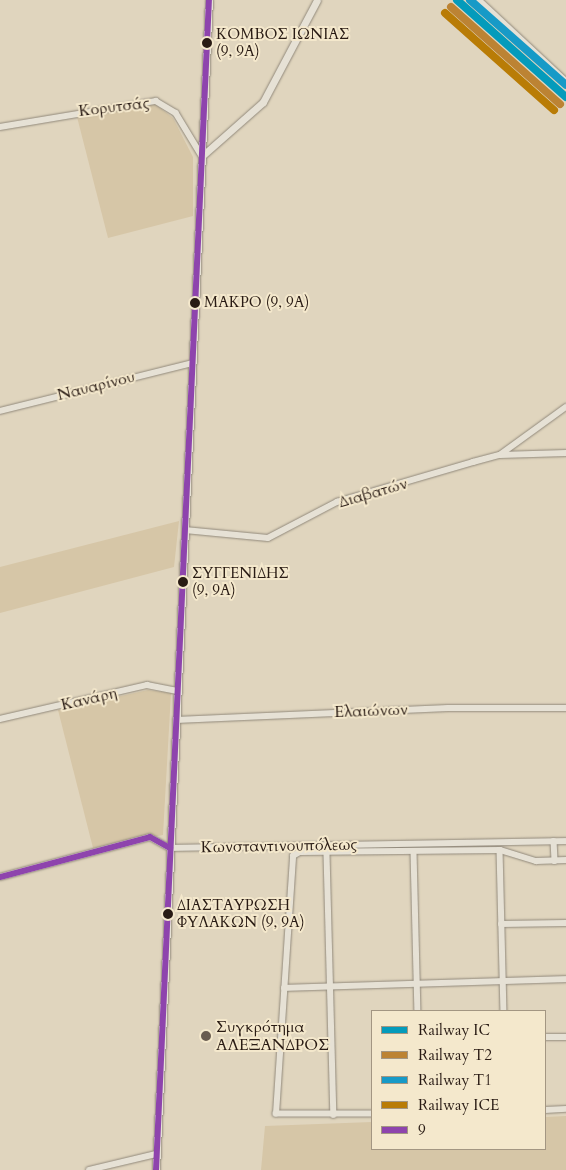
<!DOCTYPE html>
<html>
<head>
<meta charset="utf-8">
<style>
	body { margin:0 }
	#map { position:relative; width:566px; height:1170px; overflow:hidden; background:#e0d5be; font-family:Cardo,serif }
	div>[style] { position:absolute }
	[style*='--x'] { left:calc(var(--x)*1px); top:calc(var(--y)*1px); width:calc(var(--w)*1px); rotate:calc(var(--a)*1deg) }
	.green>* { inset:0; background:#d6c6a7 }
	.roads { filter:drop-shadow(0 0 1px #91897b) drop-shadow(0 0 1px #91897b) }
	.minor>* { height:5.5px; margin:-2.75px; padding:0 2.75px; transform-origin:2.75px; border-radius:2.75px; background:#e6e1d5 }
	.tertiary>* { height:7px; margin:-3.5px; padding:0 3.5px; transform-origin:3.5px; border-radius:3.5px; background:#e6e1d5 }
	.bus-1>* { height:6px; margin:-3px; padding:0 3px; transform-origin:3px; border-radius:3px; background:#8e44ad }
	.rail-1>* { height:8px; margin:-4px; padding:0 4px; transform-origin:4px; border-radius:4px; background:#049bbb }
	.rail-2>* { height:8px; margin:-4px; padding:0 4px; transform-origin:4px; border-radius:4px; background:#bc8333 }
	.rail-3>* { height:8px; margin:-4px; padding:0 4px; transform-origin:4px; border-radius:4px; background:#179ac7 }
	.rail-4>* { height:8px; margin:-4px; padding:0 4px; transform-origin:4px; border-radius:4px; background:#b97c06 }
	.dots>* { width:14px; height:14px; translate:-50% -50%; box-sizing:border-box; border:2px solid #f4e8cc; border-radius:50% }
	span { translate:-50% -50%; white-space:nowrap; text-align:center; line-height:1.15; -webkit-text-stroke:4px #f4e8cc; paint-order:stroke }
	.bus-label { font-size:15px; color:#291b14 }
	.left { translate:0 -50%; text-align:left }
	.street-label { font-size:16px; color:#291b14 }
	.poi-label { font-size:16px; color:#291b14 }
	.legend { position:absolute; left:371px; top:1010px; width:175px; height:140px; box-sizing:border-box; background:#f4e8cc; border:1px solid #a39682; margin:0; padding:6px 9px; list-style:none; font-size:15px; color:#291b14 }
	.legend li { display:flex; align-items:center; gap:10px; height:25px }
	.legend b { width:25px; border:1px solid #a39682 }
</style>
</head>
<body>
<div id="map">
	<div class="green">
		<div style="clip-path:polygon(155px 104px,173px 118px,193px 157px,193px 216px,108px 238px,76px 113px)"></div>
		<div style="clip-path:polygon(179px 521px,174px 567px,0 613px,0 567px)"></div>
		<div style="clip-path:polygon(148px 690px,171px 693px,163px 835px,93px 848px,58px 710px)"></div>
		<div style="clip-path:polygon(566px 1116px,566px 1170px,261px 1170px,265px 1126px,372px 1122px,372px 1149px,545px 1149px,545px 1117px)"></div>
	</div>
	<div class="roads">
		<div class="minor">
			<div style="--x:479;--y:0;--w:119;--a:43"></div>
			<div style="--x:0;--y:127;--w:158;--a:-9.5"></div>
			<div style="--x:156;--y:101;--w:23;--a:31"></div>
			<div style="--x:176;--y:113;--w:50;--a:58.8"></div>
			<div style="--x:0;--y:411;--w:199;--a:-14"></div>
			<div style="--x:501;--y:454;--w:80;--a:-35.9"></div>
			<div style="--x:185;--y:530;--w:83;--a:5.5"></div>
			<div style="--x:268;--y:538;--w:78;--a:-27.6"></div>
			<div style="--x:337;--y:502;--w:142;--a:-16.4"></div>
			<div style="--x:473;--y:462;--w:28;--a:-15"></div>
			<div style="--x:500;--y:455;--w:66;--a:-1.7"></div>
			<div style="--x:0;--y:719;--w:151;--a:-13"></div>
			<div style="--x:147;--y:685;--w:32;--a:11"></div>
			<div style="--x:176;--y:720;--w:272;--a:-2.5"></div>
			<div style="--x:448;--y:708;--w:118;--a:0"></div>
			<div style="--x:554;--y:841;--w:20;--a:87"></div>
			<div style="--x:500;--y:850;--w:161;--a:88.6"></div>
			<div style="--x:414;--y:852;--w:159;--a:88.6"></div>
			<div style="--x:327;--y:854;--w:261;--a:88.5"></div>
			<div style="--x:0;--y:877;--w:155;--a:-14.9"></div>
			<div style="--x:150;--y:837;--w:23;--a:29"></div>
			<div style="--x:170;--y:848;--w:396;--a:-1"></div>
			<div style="--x:501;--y:924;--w:65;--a:-0.9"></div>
			<div style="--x:284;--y:988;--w:282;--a:-1.8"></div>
			<div style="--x:545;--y:1037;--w:21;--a:0"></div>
			<div style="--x:545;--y:1110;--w:21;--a:-3"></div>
			<div style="--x:372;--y:1114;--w:96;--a:180"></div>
			<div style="--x:276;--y:1114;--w:259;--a:-86.2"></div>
			<div style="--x:293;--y:856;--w:8;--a:-30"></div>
			<div style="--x:300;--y:852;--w:200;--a:-0.6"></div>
			<div style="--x:500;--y:850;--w:38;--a:17"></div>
			<div style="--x:536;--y:861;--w:30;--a:-2"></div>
			<div style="--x:89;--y:1170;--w:69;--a:-13.4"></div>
		</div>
		<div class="tertiary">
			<div style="--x:202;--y:156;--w:81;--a:-41.5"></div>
			<div style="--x:263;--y:102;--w:115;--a:-62.1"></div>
			<div style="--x:156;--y:1170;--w:1171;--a:-87.41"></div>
		</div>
	</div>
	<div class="bus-1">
		<div style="--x:0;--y:877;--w:155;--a:-14.9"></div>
		<div style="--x:150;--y:837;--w:23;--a:29"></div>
		<div style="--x:156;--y:1170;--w:1171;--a:-87.41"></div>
	</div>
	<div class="rail-1">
		<div style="--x:457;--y:0;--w:146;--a:41.7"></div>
	</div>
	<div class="rail-2">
		<div style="--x:451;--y:7;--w:146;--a:41.7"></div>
	</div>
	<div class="rail-3">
		<div style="--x:470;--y:0;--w:128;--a:41.5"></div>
	</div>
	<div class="rail-4">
		<div style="--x:445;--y:13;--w:146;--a:41.7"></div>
	</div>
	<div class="dots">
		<div style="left:207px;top:43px;background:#291b14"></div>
		<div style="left:195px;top:303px;background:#291b14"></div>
		<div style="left:183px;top:582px;background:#291b14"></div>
		<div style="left:168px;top:914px;background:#291b14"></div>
		<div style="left:206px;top:1036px;background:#695c50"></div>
	</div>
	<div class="bus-label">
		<span class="left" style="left:216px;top:43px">ΚΟΜΒΟΣ ΙΩΝΙΑΣ<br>(9, 9Α)</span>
		<span class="left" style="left:204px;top:303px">ΜΑΚΡΟ (9, 9Α)</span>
		<span class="left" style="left:192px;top:582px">ΣΥΓΓΕΝΙΔΗΣ<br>(9, 9Α)</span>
		<span class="left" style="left:177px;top:914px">ΔΙΑΣΤΑΥΡΩΣΗ<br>ΦΥΛΑΚΩΝ (9, 9Α)</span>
	</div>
	<div class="street-label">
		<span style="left:114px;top:107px;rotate:-7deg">Κορυτσάς</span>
		<span style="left:96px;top:386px;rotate:-14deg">Ναυαρίνου</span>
		<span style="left:373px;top:493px;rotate:-16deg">Διαβατών</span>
		<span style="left:89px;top:699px;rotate:-13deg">Κανάρη</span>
		<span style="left:371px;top:711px;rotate:-2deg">Ελαιώνων</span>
		<span style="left:279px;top:846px;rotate:-1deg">Κωνσταντινουπόλεως</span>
	</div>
	<div class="poi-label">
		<span class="left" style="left:216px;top:1036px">Συγκρότημα<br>ΑΛΕΞΑΝΔΡΟΣ</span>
	</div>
	<ul class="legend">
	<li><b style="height:6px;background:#049bbb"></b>Railway IC</li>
	<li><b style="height:6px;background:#bc8333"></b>Railway T2</li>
	<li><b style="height:6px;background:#179ac7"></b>Railway T1</li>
	<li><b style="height:6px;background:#b97c06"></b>Railway ICE</li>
	<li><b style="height:6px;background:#8e44ad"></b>9</li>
	</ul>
</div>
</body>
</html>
